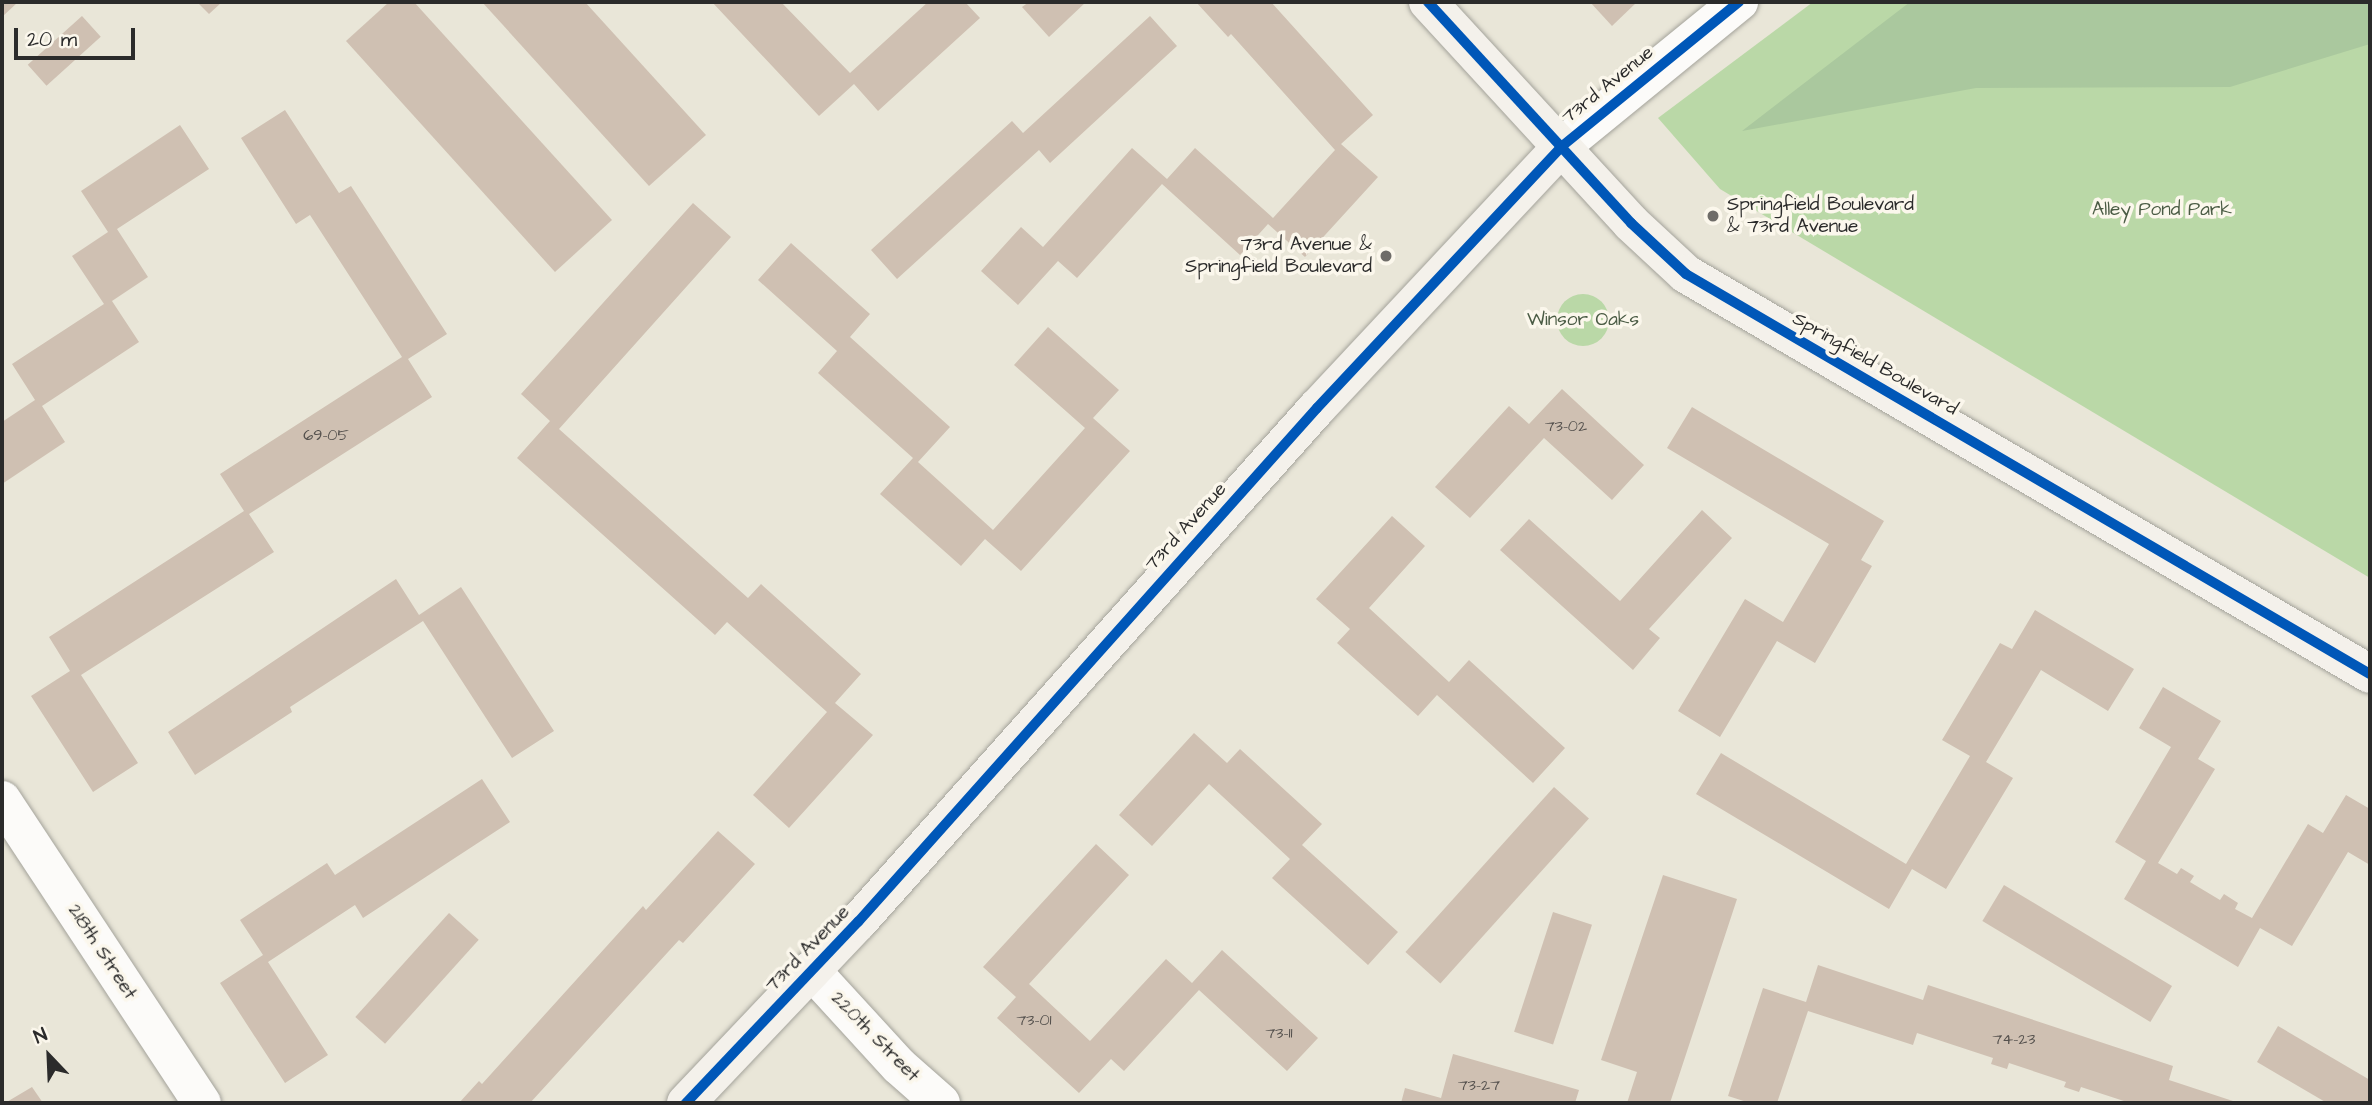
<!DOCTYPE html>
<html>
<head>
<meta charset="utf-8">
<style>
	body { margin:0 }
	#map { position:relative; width:2372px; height:1105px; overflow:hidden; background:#e9e6d8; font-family:"Architects Daughter",sans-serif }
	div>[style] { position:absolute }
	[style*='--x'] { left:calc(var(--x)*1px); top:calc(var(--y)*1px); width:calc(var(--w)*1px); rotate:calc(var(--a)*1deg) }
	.green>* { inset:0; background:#bad8a7 }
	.round { border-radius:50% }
	.forest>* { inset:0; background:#aac89e }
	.building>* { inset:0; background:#cfc0b2; transform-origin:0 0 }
	.roads { filter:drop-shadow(0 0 2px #a4a39b) drop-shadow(0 0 2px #a4a39b) }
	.street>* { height:38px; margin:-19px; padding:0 19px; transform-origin:19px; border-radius:19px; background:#fcfbf9 }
	.secondary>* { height:38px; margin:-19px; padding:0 19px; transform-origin:19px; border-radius:19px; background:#f4f1eb }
	.cycleway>* { height:10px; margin:-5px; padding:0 5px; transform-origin:5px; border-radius:5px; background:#0057b8 }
	.dots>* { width:19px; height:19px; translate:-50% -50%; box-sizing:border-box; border:4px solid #fbf7ec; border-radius:50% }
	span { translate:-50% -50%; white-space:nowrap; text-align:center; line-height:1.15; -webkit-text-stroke:7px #fbf7ec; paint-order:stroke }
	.number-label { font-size:16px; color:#54504d }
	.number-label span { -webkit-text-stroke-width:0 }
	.street-label { font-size:19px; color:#2b2b2b }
	.poi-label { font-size:19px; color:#2b2b2b }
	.left { translate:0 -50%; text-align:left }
	.right { translate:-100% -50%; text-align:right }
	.park-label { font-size:19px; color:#4a5b44 }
	.frame { position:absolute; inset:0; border:4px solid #2b2b2b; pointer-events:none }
	.north { position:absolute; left:14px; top:1021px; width:70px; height:70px; -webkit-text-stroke:5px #fbf7ec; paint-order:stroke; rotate:337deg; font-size:19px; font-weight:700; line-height:28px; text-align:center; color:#2b2b2b }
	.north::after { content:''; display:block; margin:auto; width:24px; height:32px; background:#2b2b2b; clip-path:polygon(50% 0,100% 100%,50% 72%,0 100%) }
	.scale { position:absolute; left:14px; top:28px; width:121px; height:32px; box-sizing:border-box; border:4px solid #2b2b2b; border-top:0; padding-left:9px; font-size:21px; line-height:24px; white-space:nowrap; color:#2b2b2b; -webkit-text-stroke:5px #fbf7ec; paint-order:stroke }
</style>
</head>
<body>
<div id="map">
	<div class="green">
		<div style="clip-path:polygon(1813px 2px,2370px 2px,2370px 578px,1720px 189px,1658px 118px)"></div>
		<div class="round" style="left:1557px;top:294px;width:52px;height:52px"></div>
	</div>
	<div class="forest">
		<div style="clip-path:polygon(1910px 2px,2370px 2px,2370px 44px,2230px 87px,1976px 88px,1742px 131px)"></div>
	</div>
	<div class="building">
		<div style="clip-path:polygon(2px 2px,18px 2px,2px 17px)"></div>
		<div style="clip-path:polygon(197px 2px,222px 2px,209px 14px)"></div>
		<div style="clip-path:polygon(389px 2px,414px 2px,612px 220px,555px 272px,346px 41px)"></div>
		<div style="clip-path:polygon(482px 2px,585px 2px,706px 135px,649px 186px)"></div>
		<div style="clip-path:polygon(712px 2px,781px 2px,850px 73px,928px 2px,965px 2px,980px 18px,878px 111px,854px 84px,819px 116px)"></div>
		<div style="clip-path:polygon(1029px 2px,1086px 2px,1049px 37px,1022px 7px)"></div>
		<div style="clip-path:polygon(1196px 2px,1271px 2px,1373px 115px,1341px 144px,1378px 177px,1305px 257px,1268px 224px,1240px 255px,1162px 184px,1077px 278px,1058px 261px,1018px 305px,981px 271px,1021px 227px,1043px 247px,1132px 148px,1167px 179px,1195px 148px,1273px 218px,1335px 150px,1231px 34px,1228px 37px)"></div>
		<div style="clip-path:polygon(1590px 2px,1637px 2px,1612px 26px)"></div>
		<div style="left:82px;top:16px;width:28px;height:73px;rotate:48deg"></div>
		<div style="clip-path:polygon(1150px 16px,1177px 46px,1050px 163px,1039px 150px,897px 279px,871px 250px,1012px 121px,1023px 133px)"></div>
		<div style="clip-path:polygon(285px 110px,339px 193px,351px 186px,447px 334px,408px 359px,432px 397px,249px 514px,274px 552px,81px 675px,138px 763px,93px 792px,31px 696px,70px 671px,49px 637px,244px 511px,220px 474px,402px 357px,310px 215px,296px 224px,241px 138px)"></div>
		<div style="clip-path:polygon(180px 125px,209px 169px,117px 229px,148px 277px,112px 301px,139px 342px,42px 406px,65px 442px,2px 484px,2px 422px,35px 400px,12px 364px,104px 304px,72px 256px,108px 232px,81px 191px)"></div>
		<div style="clip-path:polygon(693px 203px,731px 237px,559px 429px,748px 598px,761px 584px,861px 674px,835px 703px,873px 735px,789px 828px,753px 795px,827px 712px,727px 622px,715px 635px,517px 458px,550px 421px,521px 394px)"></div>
		<div style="clip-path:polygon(791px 243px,870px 314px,850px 337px,950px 427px,918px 462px,993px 530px,1085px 428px,1014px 365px,1048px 327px,1119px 390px,1093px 418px,1130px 451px,1021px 571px,985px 539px,961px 566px,880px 494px,913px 458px,818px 373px,837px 351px,758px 280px)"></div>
		<div style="clip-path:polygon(1562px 389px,1644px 465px,1612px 500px,1544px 438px,1470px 518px,1435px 487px,1509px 406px,1529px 424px)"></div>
		<div style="clip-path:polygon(1692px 407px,1884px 521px,1861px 560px,1872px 566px,1815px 663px,1777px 641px,1720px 737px,1678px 711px,1745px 599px,1783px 622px,1829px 544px,1667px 448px)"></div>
		<div style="clip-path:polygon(1702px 510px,1732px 538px,1649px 629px,1660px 638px,1633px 670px,1500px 550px,1529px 519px,1620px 601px)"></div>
		<div style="clip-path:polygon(1392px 516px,1425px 546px,1369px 608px,1449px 682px,1469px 660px,1565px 748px,1533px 783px,1437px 695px,1418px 716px,1337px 643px,1350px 629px,1316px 599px)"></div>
		<div style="clip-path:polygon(396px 579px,419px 615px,461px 587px,554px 731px,512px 758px,423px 621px,290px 707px,292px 712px,195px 775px,168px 732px)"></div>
		<div style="clip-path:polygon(2035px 610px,2134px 669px,2108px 711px,2041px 670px,1986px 762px,2013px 778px,1946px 889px,1912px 869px,1889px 909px,1696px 794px,1721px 753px,1906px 864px,1970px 756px,1942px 740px,2000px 643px,2012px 649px)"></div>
		<div style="clip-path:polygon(2163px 687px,2221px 721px,2198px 759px,2215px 769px,2158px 863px,2177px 874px,2181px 868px,2194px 876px,2190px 882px,2220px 900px,2224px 894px,2238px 903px,2235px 909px,2252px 918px,2308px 824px,2323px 833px,2346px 795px,2370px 809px,2370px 865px,2348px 852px,2292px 946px,2260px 928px,2238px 967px,2124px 899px,2146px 861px,2115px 842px,2171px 747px,2139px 728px)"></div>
		<div style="clip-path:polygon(1194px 733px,1227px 763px,1240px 749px,1322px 824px,1302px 845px,1398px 932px,1368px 965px,1272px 878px,1290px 859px,1209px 784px,1152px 846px,1119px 815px)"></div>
		<div style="clip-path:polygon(482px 779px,510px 822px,363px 918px,355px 905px,268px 962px,328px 1055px,285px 1083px,220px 983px,263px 955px,240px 920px,327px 863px,335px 875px)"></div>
		<div style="left:1554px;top:787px;width:47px;height:222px;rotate:42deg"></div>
		<div style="clip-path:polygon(718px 831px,755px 864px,683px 943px,679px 940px,530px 1103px,459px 1103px,479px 1081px,482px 1084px,643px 906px,646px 910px)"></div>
		<div style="clip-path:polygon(1096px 844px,1129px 875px,1029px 984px,1090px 1041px,1166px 959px,1192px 983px,1222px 950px,1318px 1038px,1287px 1071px,1199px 990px,1124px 1071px,1111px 1059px,1079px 1093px,997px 1018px,1016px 997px,983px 967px)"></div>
		<div style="clip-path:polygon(1663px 875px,1737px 899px,1670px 1103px,1627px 1103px,1637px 1072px,1601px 1060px)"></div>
		<div style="left:2004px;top:885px;width:196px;height:42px;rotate:31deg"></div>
		<div style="left:1553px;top:912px;width:41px;height:126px;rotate:18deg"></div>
		<div style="left:449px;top:913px;width:40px;height:140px;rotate:42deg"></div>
		<div style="clip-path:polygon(1818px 965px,1923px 1000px,1928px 985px,2173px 1066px,2169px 1080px,2239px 1103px,2130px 1103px,2081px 1087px,2079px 1092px,2064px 1087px,2066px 1082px,2009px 1063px,2007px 1069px,1991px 1064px,1993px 1058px,1917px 1033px,1913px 1045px,1808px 1011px,1777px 1103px,1750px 1103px,1728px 1096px,1763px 988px,1806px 1002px)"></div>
		<div style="clip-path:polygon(2278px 1026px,2370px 1080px,2370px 1103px,2327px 1103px,2257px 1062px)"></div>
		<div style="clip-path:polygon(1453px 1054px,1579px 1090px,1575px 1103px,1401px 1103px,1405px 1088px,1441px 1098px)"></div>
		<div style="clip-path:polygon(32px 1087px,43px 1103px,5px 1103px)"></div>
	</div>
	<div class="roads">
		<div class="street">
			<div style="--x:1561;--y:147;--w:230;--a:-39.2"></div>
			<div style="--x:2;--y:800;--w:363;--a:56.6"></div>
			<div style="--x:811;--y:970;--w:130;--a:47.5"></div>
			<div style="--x:899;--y:1066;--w:56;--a:41.4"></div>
		</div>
		<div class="secondary">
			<div style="--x:1428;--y:2;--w:300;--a:47.4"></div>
			<div style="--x:1631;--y:223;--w:75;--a:42.8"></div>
			<div style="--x:1686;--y:274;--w:792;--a:30.32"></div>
			<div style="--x:686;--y:1103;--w:250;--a:-46.5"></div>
			<div style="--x:858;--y:922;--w:689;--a:-48.24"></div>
			<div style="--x:1317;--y:408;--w:357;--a:-46.9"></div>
		</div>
	</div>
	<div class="cycleway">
		<div style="--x:1428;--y:2;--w:300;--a:47.4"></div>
		<div style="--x:1631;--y:223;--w:75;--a:42.8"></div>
		<div style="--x:1686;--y:274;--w:792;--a:30.32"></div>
		<div style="--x:686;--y:1103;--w:250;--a:-46.5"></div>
		<div style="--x:858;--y:922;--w:689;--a:-48.24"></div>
		<div style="--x:1317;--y:408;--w:357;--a:-46.9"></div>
		<div style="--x:1561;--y:147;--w:230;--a:-39.2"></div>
	</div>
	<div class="dots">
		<div style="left:1713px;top:216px;background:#6e6c68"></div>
		<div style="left:1386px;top:256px;background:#6e6c68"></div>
	</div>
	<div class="number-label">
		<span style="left:1566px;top:426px">73-02</span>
		<span style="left:326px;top:435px">69-05</span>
		<span style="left:1034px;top:1020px">73-01</span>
		<span style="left:1279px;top:1033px">73-11</span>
		<span style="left:2014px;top:1039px">74-23</span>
		<span style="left:1479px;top:1085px">73-27</span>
	</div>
	<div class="street-label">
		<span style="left:1608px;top:85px;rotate:-39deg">73rd Avenue</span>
		<span style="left:1875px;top:364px;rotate:30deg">Springfield Boulevard</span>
		<span style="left:1186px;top:527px;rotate:-48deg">73rd Avenue</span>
		<span style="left:808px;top:949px;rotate:-46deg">73rd Avenue</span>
		<span style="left:102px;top:952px;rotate:57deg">218th Street</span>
		<span style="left:875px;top:1037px;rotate:46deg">220th Street</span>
	</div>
	<div class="poi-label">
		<span class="left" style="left:1727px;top:216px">Springfield Boulevard<br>&amp; 73rd Avenue</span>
		<span class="right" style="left:1372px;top:256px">73rd Avenue &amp;<br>Springfield Boulevard</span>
	</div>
	<div class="park-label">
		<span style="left:2162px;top:210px">Alley Pond Park</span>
		<span style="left:1583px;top:320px">Winsor Oaks</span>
	</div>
	<div class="frame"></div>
	<div class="north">N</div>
	<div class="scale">20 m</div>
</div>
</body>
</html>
